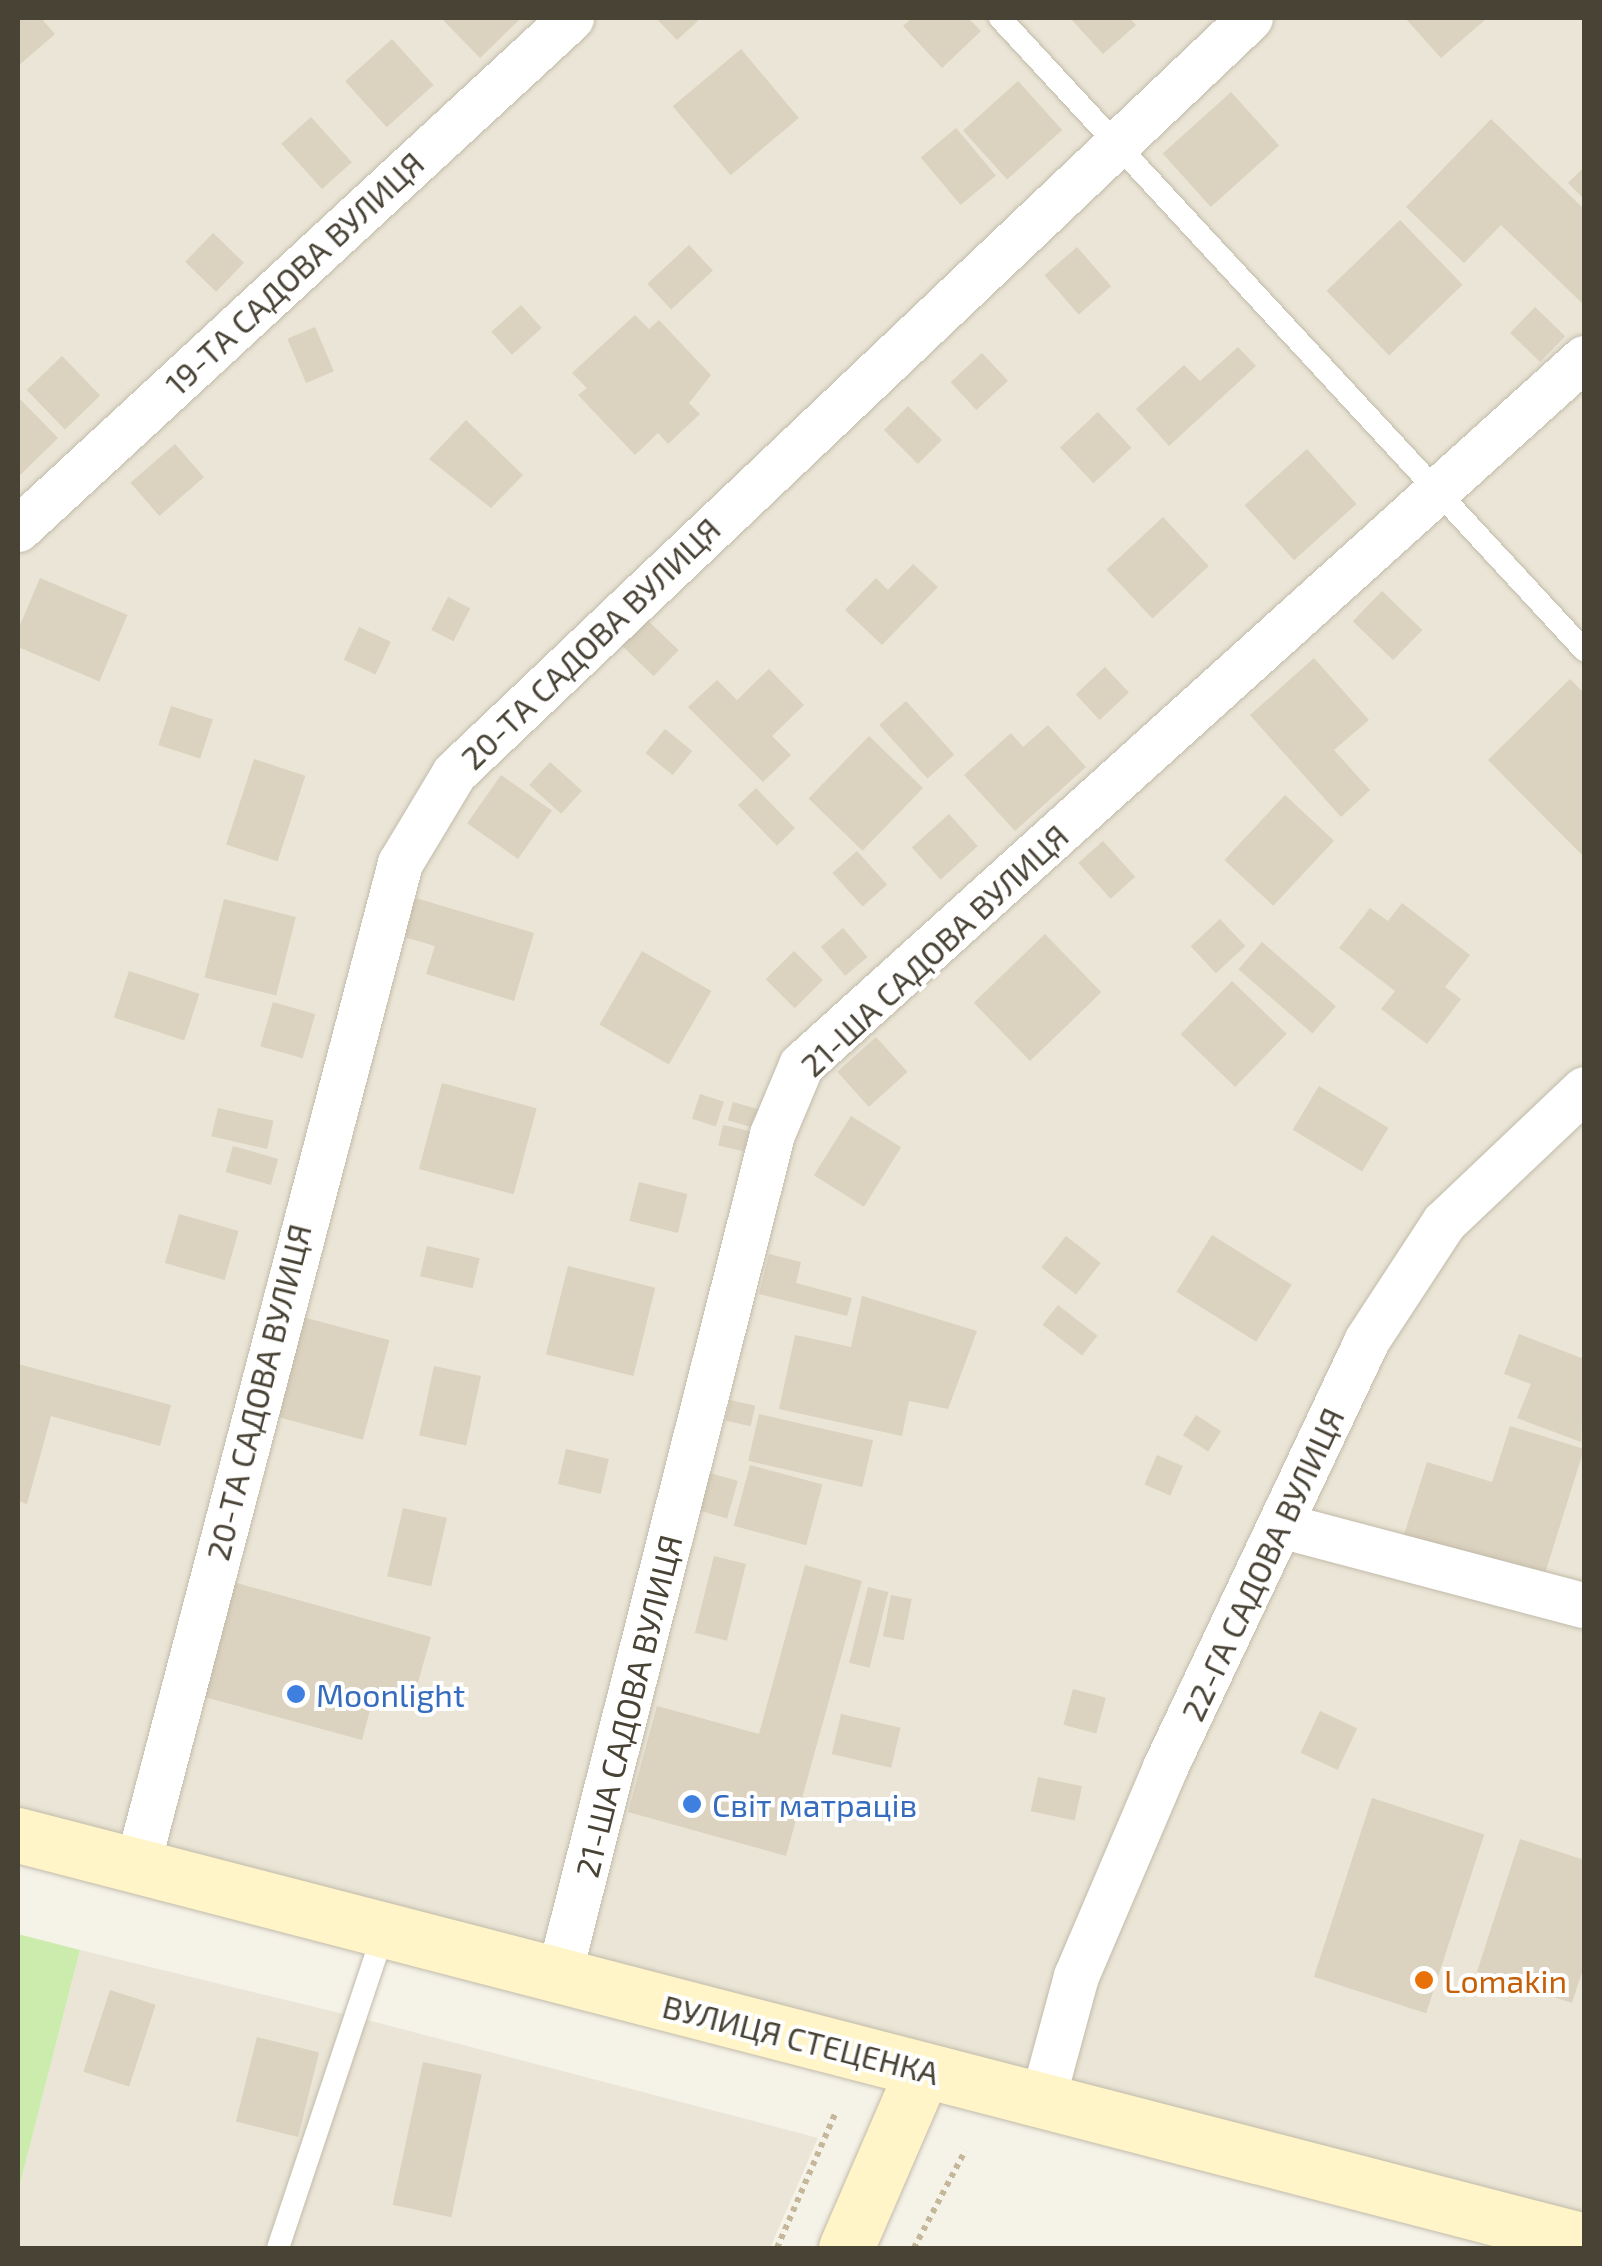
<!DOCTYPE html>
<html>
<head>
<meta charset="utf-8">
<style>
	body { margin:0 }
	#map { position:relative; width:1602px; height:2266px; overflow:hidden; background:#f5f2e8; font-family:"Exo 2",sans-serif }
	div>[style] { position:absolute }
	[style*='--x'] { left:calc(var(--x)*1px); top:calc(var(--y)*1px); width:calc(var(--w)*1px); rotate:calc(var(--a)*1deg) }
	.residential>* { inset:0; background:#eae5d6 }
	.green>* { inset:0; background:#ccecae }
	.building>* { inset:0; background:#dbd2bf; transform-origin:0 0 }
	.path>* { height:6px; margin-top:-3px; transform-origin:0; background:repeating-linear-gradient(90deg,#c5b89a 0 5px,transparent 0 10px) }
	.roads { filter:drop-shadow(0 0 2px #c2bbaa) drop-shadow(0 0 2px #c2bbaa) }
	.service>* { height:22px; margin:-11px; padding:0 11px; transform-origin:11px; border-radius:11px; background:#fff }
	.minor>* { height:45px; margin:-22.5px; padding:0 22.5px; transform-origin:22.5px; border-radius:22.5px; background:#fff }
	.secondary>* { height:55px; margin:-27.5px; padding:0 27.5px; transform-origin:27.5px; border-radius:27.5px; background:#fff5c8 }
	.dots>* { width:28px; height:28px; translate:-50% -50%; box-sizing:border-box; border:5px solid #fff; border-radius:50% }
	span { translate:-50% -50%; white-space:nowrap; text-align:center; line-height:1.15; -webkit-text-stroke:8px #fff; paint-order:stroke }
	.street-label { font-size:32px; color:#494336 }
	.shop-label { font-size:32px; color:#366cbe }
	.left { translate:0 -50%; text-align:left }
	.food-label { font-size:32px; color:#c56008 }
	.frame { position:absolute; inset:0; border:20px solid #494336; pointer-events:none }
</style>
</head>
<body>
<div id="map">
	<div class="residential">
		<div style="clip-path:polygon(18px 18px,1584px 18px,1584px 2226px,18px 1818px)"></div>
		<div style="clip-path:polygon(80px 1950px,356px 2017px,818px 2138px,770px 2248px,18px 2248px,18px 2192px)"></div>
	</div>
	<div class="green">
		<div style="clip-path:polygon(18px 1934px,80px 1950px,18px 2192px)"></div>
	</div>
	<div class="building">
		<div style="clip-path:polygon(18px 18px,41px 18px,55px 34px,18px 66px)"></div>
		<div style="clip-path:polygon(441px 18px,518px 18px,520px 19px,480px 58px)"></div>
		<div style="clip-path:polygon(656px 18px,701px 18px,677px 40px)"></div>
		<div style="clip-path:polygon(912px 18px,968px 18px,981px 31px,942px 68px,903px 26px)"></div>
		<div style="clip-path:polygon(1070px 18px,1129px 18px,1136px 25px,1103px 54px)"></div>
		<div style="clip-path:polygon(1405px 18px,1487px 18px,1441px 58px)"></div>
		<div style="left:392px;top:39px;width:62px;height:63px;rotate:48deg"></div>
		<div style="left:741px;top:49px;width:90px;height:89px;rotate:50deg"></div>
		<div style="left:1018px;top:81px;width:66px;height:74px;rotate:48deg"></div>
		<div style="left:1231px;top:92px;width:72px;height:92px;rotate:48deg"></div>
		<div style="left:311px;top:117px;width:61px;height:40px;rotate:48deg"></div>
		<div style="clip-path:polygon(1491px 119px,1584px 209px,1584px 305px,1501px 225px,1464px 263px,1406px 207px)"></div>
		<div style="left:956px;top:128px;width:62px;height:46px;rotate:50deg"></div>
		<div style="clip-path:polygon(1584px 167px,1584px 199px,1568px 183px)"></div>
		<div style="left:1400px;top:220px;width:90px;height:102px;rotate:46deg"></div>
		<div style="left:213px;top:233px;width:43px;height:40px;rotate:44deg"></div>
		<div style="left:689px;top:245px;width:35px;height:57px;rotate:47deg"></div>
		<div style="left:1077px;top:247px;width:52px;height:43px;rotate:49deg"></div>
		<div style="left:521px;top:305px;width:31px;height:40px;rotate:48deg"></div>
		<div style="left:1535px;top:307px;width:42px;height:36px;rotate:44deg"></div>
		<div style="clip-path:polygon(635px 315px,649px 329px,659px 320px,711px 375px,689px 403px,700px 414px,668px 444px,658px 433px,635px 455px,578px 395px,587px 388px,572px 373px)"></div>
		<div style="left:315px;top:327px;width:48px;height:30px;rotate:67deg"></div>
		<div style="clip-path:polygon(1238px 347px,1256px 366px,1169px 446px,1136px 409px,1184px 365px,1200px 381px)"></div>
		<div style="left:982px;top:353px;width:38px;height:43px;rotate:47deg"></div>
		<div style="left:62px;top:356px;width:55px;height:49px;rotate:46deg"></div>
		<div style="clip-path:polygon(18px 397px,58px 438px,18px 477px)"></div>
		<div style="left:908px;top:406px;width:48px;height:34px;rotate:45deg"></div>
		<div style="left:1098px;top:412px;width:49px;height:52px;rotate:47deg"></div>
		<div style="clip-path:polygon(466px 420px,523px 475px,491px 508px,429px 459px)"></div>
		<div style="left:175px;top:444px;width:44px;height:59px;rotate:49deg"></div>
		<div style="left:1307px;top:449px;width:74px;height:84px;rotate:48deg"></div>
		<div style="left:1163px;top:517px;width:67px;height:77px;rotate:47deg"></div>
		<div style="clip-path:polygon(913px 564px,938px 587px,882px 645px,845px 610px,876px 578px,888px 590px)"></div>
		<div style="left:40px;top:578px;width:95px;height:72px;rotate:23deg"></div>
		<div style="left:1382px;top:591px;width:56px;height:42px;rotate:44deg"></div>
		<div style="left:448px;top:597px;width:25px;height:37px;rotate:27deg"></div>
		<div style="left:639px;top:612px;width:55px;height:36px;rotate:44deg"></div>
		<div style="left:359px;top:627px;width:35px;height:36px;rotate:25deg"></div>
		<div style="clip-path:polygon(1314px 658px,1369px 720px,1334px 750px,1370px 790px,1341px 817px,1250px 715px)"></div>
		<div style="left:1105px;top:667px;width:35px;height:40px;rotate:47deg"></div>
		<div style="clip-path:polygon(769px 669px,804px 705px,772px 736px,791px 755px,763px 782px,688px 707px,717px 680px,737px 700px)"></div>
		<div style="clip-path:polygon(1570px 679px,1584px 693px,1584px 857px,1488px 760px)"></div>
		<div style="left:906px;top:701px;width:72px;height:36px;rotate:48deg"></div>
		<div style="left:171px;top:706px;width:44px;height:41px;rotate:18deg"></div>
		<div style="clip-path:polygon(1048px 725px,1086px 767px,1015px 831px,964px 775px,1011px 733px,1023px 747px)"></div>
		<div style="left:665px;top:729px;width:35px;height:31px;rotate:39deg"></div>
		<div style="left:869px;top:736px;width:75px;height:87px;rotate:44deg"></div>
		<div style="left:254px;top:759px;width:54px;height:90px;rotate:18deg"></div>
		<div style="left:550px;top:762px;width:43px;height:31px;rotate:42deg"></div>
		<div style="left:501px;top:775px;width:62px;height:59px;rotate:35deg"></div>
		<div style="left:756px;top:788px;width:56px;height:25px;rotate:46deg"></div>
		<div style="left:1285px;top:795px;width:67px;height:89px;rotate:43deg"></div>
		<div style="left:949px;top:814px;width:43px;height:50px;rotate:48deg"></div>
		<div style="left:1103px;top:841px;width:48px;height:33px;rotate:48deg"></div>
		<div style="left:857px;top:851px;width:45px;height:33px;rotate:48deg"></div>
		<div style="clip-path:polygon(402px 894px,534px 933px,514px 1001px,426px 974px,435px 946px,390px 933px)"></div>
		<div style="left:224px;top:899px;width:74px;height:81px;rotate:14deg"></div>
		<div style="clip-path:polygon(1402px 903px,1470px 955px,1445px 987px,1461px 999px,1427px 1044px,1381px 1009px,1395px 991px,1339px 948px,1370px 908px,1388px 921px)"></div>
		<div style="left:1220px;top:919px;width:37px;height:40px;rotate:47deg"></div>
		<div style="left:843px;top:928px;width:38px;height:29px;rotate:50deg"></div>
		<div style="left:1045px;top:934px;width:81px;height:99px;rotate:46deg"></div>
		<div style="left:1262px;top:942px;width:98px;height:36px;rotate:41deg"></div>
		<div style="left:642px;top:951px;width:80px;height:85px;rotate:30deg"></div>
		<div style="left:794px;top:951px;width:41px;height:40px;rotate:45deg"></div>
		<div style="left:129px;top:971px;width:74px;height:49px;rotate:18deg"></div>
		<div style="left:1232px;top:981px;width:76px;height:74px;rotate:44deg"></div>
		<div style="left:273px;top:1002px;width:44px;height:46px;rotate:16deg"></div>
		<div style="left:876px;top:1037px;width:47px;height:52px;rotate:48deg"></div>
		<div style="left:442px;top:1083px;width:98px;height:89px;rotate:15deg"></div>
		<div style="left:1319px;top:1086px;width:81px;height:51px;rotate:31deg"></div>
		<div style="left:700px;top:1094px;width:25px;height:26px;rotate:18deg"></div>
		<div style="left:733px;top:1102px;width:32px;height:19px;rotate:16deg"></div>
		<div style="left:218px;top:1108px;width:57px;height:29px;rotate:13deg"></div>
		<div style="left:851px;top:1116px;width:59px;height:70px;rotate:32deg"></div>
		<div style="left:723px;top:1125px;width:27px;height:21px;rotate:13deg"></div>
		<div style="left:233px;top:1146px;width:47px;height:27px;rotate:16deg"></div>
		<div style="left:639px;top:1182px;width:50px;height:40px;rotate:14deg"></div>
		<div style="left:179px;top:1214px;width:62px;height:51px;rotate:16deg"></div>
		<div style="left:1212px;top:1235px;width:94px;height:67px;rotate:32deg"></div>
		<div style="left:1066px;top:1236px;width:44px;height:40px;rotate:38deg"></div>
		<div style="left:427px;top:1246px;width:54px;height:31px;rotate:13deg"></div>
		<div style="clip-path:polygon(769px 1254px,801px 1262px,796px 1283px,852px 1298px,847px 1316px,759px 1294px)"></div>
		<div style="left:568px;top:1266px;width:90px;height:91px;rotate:14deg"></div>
		<div style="clip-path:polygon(862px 1296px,977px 1331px,948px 1409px,909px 1401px,902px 1436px,779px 1409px,795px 1335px,851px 1347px)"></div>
		<div style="left:1058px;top:1305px;width:50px;height:25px;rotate:38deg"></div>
		<div style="left:288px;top:1313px;width:105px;height:103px;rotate:15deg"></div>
		<div style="clip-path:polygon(1519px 1334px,1584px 1359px,1581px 1442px,1517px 1418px,1531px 1384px,1504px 1374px)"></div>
		<div style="clip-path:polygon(18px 1364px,171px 1405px,160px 1446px,51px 1416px,27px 1504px,18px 1501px)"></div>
		<div style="left:434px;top:1366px;width:48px;height:71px;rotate:12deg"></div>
		<div style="left:730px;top:1400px;width:26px;height:21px;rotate:13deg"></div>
		<div style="left:759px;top:1414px;width:117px;height:48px;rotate:13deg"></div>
		<div style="left:1196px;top:1415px;width:30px;height:24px;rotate:33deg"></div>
		<div style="clip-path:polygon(1510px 1426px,1584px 1449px,1542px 1583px,1403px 1538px,1427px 1462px,1492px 1482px)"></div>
		<div style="left:566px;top:1449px;width:44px;height:36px;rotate:13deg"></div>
		<div style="left:1157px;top:1455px;width:28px;height:32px;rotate:23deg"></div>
		<div style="left:750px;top:1465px;width:75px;height:63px;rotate:15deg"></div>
		<div style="left:710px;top:1473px;width:29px;height:39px;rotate:16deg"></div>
		<div style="left:403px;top:1508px;width:45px;height:70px;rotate:13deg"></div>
		<div style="left:714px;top:1556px;width:33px;height:79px;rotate:14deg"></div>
		<div style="clip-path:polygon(805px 1565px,862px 1581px,786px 1856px,628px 1812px,657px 1706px,759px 1734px)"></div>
		<div style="clip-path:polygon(233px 1582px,431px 1637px,411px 1706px,374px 1695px,362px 1740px,201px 1696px)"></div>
		<div style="left:868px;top:1587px;width:21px;height:78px;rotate:14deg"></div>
		<div style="left:891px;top:1595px;width:21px;height:42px;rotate:11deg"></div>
		<div style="left:1073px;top:1689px;width:34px;height:37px;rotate:15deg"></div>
		<div style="left:1320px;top:1711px;width:41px;height:46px;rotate:25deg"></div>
		<div style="left:841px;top:1714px;width:61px;height:41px;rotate:13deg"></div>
		<div style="left:1038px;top:1777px;width:45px;height:35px;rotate:12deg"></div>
		<div style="left:1372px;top:1798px;width:118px;height:188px;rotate:18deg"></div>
		<div style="clip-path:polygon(1520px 1839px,1584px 1860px,1584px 1966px,1572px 2003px,1477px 1972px)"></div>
		<div style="left:110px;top:1990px;width:48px;height:86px;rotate:18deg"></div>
		<div style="left:257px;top:2037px;width:64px;height:87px;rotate:14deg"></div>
		<div style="left:423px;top:2062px;width:60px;height:146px;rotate:12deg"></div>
	</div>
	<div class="path">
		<div style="--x:777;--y:2248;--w:146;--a:-66.6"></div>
		<div style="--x:914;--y:2248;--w:110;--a:-62.3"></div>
	</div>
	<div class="roads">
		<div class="service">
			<div style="--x:1000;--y:18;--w:861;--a:47.26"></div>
			<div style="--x:278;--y:2248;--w:333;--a:-71.5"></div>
		</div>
		<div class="minor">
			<div style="--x:18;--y:529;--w:753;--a:-42.74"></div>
			<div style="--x:1284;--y:1526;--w:310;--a:14.8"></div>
			<div style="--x:137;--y:1866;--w:1037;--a:-75.31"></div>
			<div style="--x:400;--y:863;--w:105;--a:-59"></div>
			<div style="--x:454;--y:773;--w:1097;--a:-43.49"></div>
			<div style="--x:558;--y:1978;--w:871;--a:-75.77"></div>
			<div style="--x:772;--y:1134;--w:75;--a:-67.2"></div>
			<div style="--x:801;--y:1065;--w:1055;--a:-42.08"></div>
			<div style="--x:1042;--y:2101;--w:130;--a:-74.8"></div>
			<div style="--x:1076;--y:1976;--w:227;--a:-66.9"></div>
			<div style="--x:1165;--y:1767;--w:471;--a:-64.7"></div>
			<div style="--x:1366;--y:1341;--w:142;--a:-56.8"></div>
			<div style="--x:1444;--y:1222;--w:193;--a:-43.5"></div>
		</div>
		<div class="secondary">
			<div style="--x:18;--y:1835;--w:1618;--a:14.53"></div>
			<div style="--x:846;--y:2248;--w:194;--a:-66.6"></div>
		</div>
	</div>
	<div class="dots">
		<div style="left:296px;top:1694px;background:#3f7fe0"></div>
		<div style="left:692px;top:1804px;background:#3f7fe0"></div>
		<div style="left:1424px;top:1980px;background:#e8710a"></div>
	</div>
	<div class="street-label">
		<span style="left:294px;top:273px;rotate:-43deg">19-ТА САДОВА ВУЛИЦЯ</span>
		<span style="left:590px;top:643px;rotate:-44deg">20-ТА САДОВА ВУЛИЦЯ</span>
		<span style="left:934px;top:950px;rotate:-43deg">21-ША САДОВА ВУЛИЦЯ</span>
		<span style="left:258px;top:1392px;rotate:-76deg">20-ТА САДОВА ВУЛИЦЯ</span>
		<span style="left:1262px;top:1564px;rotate:-65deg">22-ГА САДОВА ВУЛИЦЯ</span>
		<span style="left:628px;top:1706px;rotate:-76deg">21-ША САДОВА ВУЛИЦЯ</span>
		<span style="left:801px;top:2039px;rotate:14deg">ВУЛИЦЯ СТЕЦЕНКА</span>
	</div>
	<div class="shop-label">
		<span class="left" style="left:316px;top:1694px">Moonlight</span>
		<span class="left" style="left:712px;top:1804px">Світ матраців</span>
	</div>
	<div class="food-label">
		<span class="left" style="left:1444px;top:1980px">Lomakin</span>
	</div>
	<div class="frame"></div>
</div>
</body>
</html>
